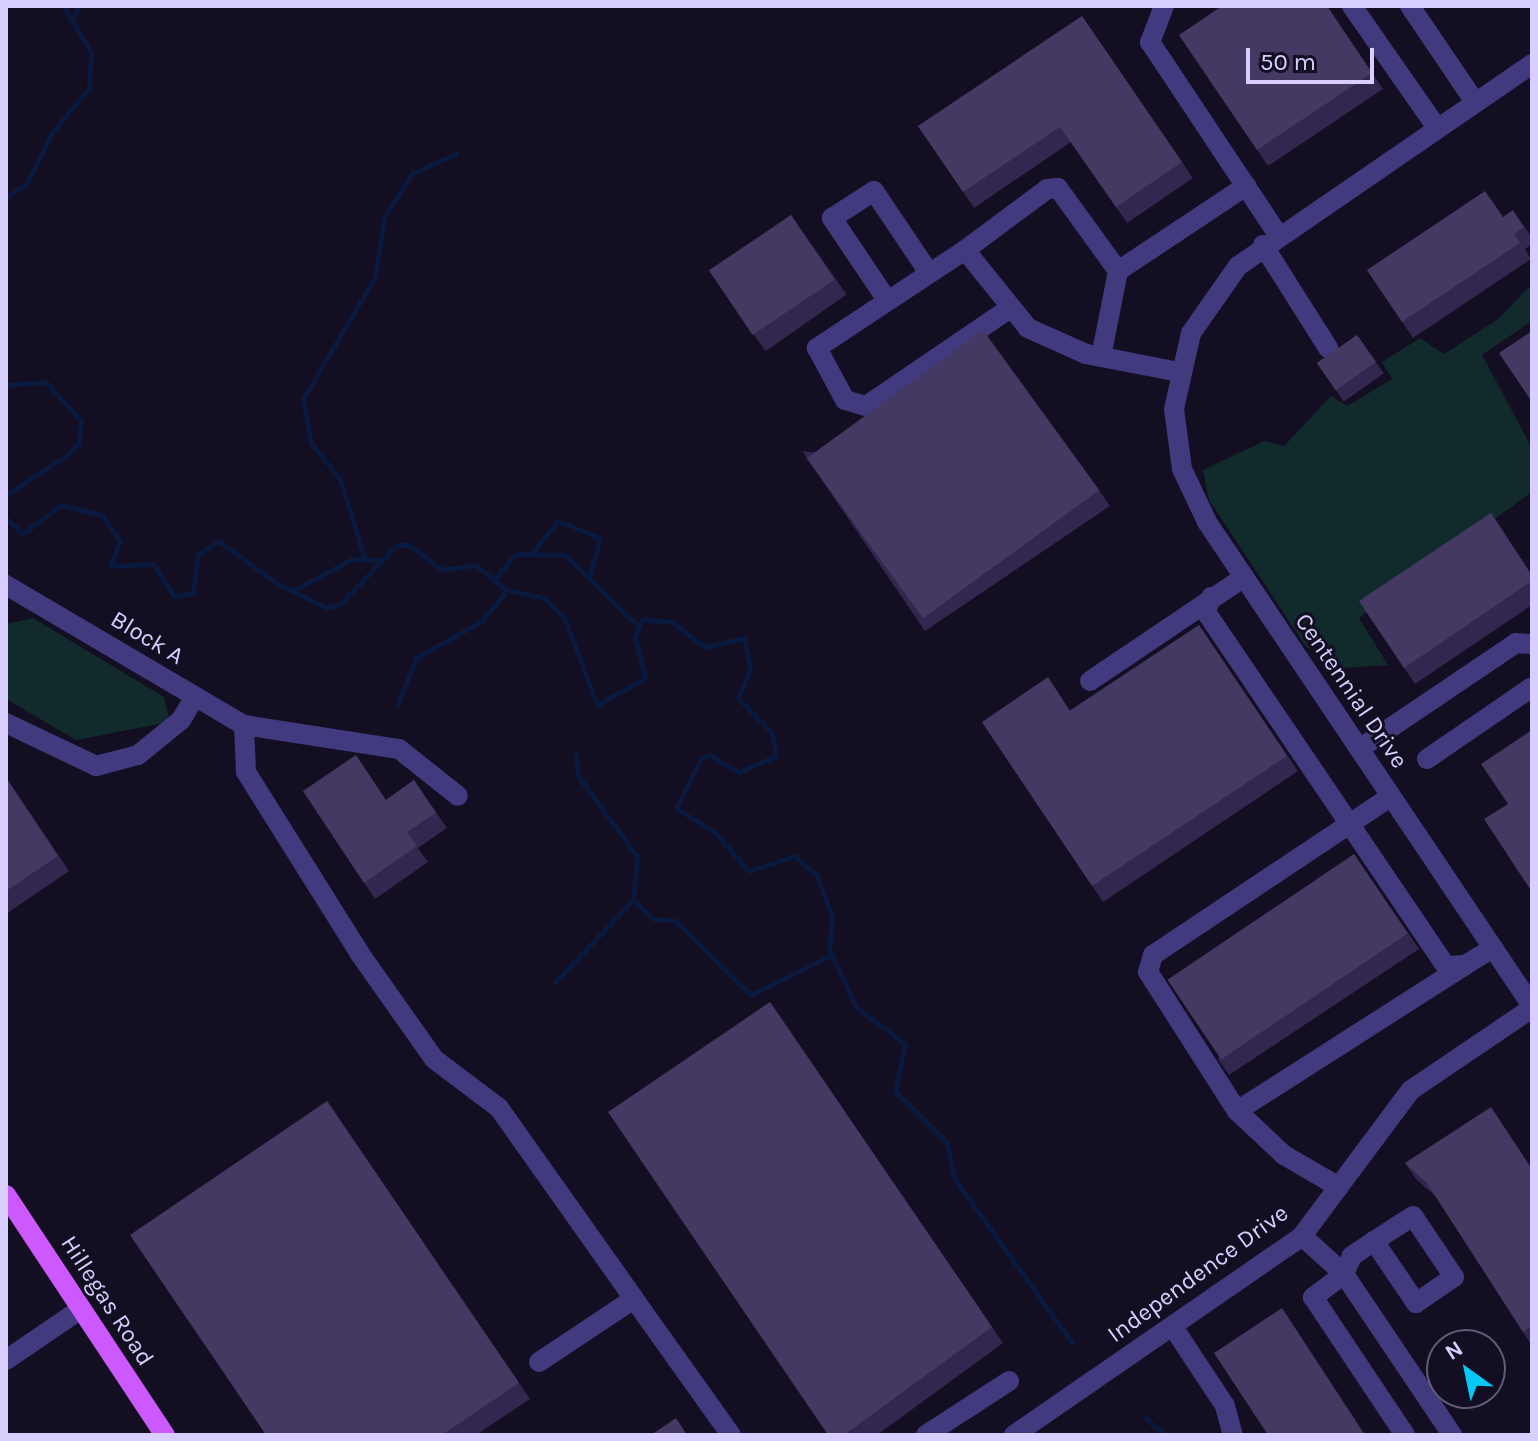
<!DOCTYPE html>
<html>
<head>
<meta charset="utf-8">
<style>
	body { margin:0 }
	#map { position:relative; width:1538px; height:1441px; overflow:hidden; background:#130e21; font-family:Karla,sans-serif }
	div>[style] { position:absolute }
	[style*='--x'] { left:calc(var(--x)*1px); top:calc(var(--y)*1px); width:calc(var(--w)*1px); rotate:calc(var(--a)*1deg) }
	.green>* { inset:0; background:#112a2b }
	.stream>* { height:5px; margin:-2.5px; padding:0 2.5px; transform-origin:2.5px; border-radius:2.5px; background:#0a193e }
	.minor>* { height:20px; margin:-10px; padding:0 10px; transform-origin:10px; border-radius:10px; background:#423a7f }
	.major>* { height:20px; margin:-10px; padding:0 10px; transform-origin:10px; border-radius:10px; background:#cc59fb }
	.wall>* { inset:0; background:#32274f; transform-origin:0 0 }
	.building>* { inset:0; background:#433962; transform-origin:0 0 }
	span { translate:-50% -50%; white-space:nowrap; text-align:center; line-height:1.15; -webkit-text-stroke:6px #130e21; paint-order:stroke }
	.street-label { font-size:24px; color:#d8cffe }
	.frame { position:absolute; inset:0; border:8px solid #d8cffe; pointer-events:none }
	.north { position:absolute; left:1426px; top:1329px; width:80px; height:80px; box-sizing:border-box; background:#130e21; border:2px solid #625b79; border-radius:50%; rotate:327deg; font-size:22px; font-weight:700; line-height:32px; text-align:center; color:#d8cffe }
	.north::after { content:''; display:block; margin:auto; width:28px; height:36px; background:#05c8f4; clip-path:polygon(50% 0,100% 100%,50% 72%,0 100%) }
	.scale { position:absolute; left:1246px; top:48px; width:128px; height:36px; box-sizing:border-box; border:4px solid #d8cffe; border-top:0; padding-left:10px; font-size:24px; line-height:28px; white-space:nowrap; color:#d8cffe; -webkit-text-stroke:6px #130e21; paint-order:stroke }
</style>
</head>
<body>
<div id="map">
	<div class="green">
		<div style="clip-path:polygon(1532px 284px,1532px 321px,1482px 355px,1532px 448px,1532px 492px,1359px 618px,1388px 665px,1344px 668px,1306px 647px,1209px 500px,1203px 470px,1264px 441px,1284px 446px,1331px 396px,1347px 406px,1392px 379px,1382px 362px,1420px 338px,1444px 354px,1497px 320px)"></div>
		<div style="clip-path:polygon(33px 618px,164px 697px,170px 722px,76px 740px,6px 699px,6px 624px)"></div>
	</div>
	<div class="stream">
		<div style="--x:73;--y:17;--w:13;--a:-61"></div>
		<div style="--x:7;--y:197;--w:24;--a:-35"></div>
		<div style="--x:27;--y:183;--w:55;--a:-63.9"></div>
		<div style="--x:51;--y:134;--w:60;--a:-50.4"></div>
		<div style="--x:89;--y:88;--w:36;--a:-87"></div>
		<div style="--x:91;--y:52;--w:54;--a:-121.3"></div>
		<div style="--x:6;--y:385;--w:40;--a:-4.3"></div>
		<div style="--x:46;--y:382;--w:52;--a:48.1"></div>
		<div style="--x:81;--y:421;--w:23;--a:97"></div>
		<div style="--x:78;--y:444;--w:17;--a:135"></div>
		<div style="--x:66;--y:456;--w:72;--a:147"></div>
		<div style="--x:6;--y:518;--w:23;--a:43"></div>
		<div style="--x:23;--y:534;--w:47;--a:-38.1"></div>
		<div style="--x:60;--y:505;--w:43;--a:13.4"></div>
		<div style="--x:102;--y:515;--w:32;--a:55"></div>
		<div style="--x:120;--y:541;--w:27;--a:112"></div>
		<div style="--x:110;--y:566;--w:43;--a:-2.7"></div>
		<div style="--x:153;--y:564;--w:38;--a:57"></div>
		<div style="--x:174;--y:596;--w:19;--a:-9"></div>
		<div style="--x:193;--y:593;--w:38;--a:-83"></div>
		<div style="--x:198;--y:555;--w:24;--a:-35"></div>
		<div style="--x:218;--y:541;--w:74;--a:35.6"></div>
		<div style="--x:278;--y:584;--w:55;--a:26.1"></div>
		<div style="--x:327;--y:608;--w:14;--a:-17"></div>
		<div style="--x:340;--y:604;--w:82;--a:-46"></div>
		<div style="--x:397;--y:545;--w:12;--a:0"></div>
		<div style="--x:409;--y:545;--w:41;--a:37.1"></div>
		<div style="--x:442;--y:570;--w:33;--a:-9"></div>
		<div style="--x:475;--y:565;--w:41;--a:38"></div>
		<div style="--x:507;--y:590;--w:38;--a:12"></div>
		<div style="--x:544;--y:598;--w:28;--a:44"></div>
		<div style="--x:564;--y:617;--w:94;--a:69.4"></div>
		<div style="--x:597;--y:705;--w:55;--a:-29.4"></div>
		<div style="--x:645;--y:678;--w:42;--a:-103.7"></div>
		<div style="--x:635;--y:637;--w:19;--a:-69"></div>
		<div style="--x:642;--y:619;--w:30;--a:6"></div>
		<div style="--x:672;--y:622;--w:41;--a:37.1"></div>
		<div style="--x:705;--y:647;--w:40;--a:-13"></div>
		<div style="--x:744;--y:638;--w:32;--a:79"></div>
		<div style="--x:750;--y:669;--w:31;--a:112"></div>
		<div style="--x:738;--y:698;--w:49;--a:45.8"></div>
		<div style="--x:772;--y:733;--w:23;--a:80"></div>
		<div style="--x:776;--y:756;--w:40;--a:156.6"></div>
		<div style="--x:739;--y:772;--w:34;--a:-150"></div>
		<div style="--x:709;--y:755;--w:9;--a:159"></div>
		<div style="--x:701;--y:758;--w:56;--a:116.6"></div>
		<div style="--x:676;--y:808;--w:45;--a:32.3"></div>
		<div style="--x:714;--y:832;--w:52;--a:48.1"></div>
		<div style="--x:749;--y:871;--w:48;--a:-18.1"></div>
		<div style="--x:795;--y:856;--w:30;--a:42"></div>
		<div style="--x:817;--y:876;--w:44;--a:69.9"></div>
		<div style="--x:832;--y:917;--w:32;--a:95"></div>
		<div style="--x:829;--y:949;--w:64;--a:65"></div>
		<div style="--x:856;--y:1007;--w:61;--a:37.1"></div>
		<div style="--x:905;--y:1044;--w:48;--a:102"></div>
		<div style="--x:895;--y:1091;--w:74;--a:45"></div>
		<div style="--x:947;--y:1143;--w:36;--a:79"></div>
		<div style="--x:954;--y:1178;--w:203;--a:54.4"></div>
		<div style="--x:530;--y:555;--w:43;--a:-50.7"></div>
		<div style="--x:557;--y:522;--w:12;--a:14"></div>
		<div style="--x:569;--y:525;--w:34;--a:24"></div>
		<div style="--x:600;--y:539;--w:37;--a:106"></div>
		<div style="--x:364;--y:557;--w:82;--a:-107.1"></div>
		<div style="--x:340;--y:479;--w:46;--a:-128.9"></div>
		<div style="--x:311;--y:443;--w:45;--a:-100.3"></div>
		<div style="--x:303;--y:399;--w:142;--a:-59.5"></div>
		<div style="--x:375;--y:277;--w:60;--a:-81.3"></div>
		<div style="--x:384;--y:218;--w:53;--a:-58.1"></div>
		<div style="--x:412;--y:173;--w:48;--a:-23.4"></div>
		<div style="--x:494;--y:579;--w:33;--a:-49"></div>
		<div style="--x:516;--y:554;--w:49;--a:1.2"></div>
		<div style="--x:565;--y:555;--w:99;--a:44.2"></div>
		<div style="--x:292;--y:591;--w:68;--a:-28.1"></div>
		<div style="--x:352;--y:559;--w:26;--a:2"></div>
		<div style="--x:398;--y:704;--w:49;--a:-68.6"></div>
		<div style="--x:416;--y:658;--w:76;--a:-29.3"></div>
		<div style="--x:482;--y:621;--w:40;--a:-51"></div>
		<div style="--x:576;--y:755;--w:21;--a:85"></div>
		<div style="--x:578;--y:776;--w:99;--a:53.6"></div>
		<div style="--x:637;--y:856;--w:44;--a:95.2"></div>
		<div style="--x:633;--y:900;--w:28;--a:42"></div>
		<div style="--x:654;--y:919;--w:22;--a:5"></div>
		<div style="--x:676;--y:921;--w:105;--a:44.6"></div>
		<div style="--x:751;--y:995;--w:90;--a:-26.3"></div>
		<div style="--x:555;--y:982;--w:113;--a:-46.4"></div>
		<div style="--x:1145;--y:1418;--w:26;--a:40"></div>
	</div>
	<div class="minor">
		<div style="--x:1164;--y:6;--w:39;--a:111"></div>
		<div style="--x:1150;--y:42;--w:232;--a:56.4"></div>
		<div style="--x:1352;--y:6;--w:149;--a:55.1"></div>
		<div style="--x:1410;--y:6;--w:116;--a:55.9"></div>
		<div style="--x:1532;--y:64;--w:357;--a:145.5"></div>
		<div style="--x:1238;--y:266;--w:82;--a:125"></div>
		<div style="--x:1191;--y:333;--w:78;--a:102.6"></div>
		<div style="--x:1174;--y:409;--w:61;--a:82.4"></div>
		<div style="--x:1182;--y:469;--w:59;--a:64.7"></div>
		<div style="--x:1207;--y:522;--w:583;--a:56.12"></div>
		<div style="--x:1263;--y:245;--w:122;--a:57.7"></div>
		<div style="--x:965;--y:250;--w:178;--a:146.5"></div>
		<div style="--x:817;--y:348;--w:59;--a:61.7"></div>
		<div style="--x:845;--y:400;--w:22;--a:16"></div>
		<div style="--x:866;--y:406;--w:171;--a:-34.2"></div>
		<div style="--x:887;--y:300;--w:99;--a:-123.9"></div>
		<div style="--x:832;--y:218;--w:50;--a:-32.7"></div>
		<div style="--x:874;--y:191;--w:99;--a:56.1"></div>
		<div style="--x:1101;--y:357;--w:88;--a:-78.8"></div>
		<div style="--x:1179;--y:372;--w:95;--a:-169"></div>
		<div style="--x:1086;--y:354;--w:64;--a:-155.9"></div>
		<div style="--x:1028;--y:328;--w:100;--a:-128.9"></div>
		<div style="--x:965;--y:250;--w:102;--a:-36.6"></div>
		<div style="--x:1047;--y:189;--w:11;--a:-5"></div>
		<div style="--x:1058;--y:188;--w:102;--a:54.1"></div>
		<div style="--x:1118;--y:271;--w:154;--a:-33.6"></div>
		<div style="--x:6;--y:585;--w:276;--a:30.5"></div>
		<div style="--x:244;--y:725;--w:157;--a:8.8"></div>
		<div style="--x:399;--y:749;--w:75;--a:38.5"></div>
		<div style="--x:1211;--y:597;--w:16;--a:108"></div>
		<div style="--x:1206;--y:612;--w:428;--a:55.9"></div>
		<div style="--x:1446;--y:966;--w:19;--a:-3"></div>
		<div style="--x:1465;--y:965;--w:33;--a:-31"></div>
		<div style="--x:1090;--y:681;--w:186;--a:-34"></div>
		<div style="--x:6;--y:723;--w:100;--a:25.5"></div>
		<div style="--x:96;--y:766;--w:43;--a:-14.7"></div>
		<div style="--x:138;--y:755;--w:55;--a:-39.1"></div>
		<div style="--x:181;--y:720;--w:27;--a:-59"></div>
		<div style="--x:244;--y:725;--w:47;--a:87.6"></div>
		<div style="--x:246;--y:772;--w:215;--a:57.9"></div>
		<div style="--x:360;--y:954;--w:128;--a:54.8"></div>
		<div style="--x:434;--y:1059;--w:81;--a:37"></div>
		<div style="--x:499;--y:1108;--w:234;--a:54.7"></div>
		<div style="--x:1359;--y:749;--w:189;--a:-34"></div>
		<div style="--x:1516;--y:643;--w:16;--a:4"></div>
		<div style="--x:1427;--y:759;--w:127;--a:-34.4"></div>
		<div style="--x:1237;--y:1111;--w:271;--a:-32.6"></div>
		<div style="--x:1339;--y:1187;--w:64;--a:-149.8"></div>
		<div style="--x:1284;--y:1155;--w:64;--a:-136.9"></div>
		<div style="--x:1237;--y:1111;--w:165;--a:-122.6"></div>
		<div style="--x:1148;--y:972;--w:18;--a:-74"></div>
		<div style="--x:1153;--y:955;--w:286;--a:-33.7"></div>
		<div style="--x:1302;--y:1236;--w:57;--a:42.1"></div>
		<div style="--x:1344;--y:1274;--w:194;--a:56.1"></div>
		<div style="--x:1374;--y:1241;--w:75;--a:55.9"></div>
		<div style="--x:1416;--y:1303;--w:46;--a:-34.4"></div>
		<div style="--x:1454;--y:1277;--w:73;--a:-123.9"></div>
		<div style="--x:1413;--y:1216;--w:46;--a:147.3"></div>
		<div style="--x:1374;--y:1241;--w:27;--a:146"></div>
		<div style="--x:1352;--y:1256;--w:20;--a:114"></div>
		<div style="--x:1344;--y:1274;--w:39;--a:143"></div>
		<div style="--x:1313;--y:1297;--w:166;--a:56.3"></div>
		<div style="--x:1173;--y:1327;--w:95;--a:56.6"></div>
		<div style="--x:1225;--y:1406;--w:30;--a:75"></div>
		<div style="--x:6;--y:1360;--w:91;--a:-34.2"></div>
		<div style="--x:539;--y:1362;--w:114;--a:-33.6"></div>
		<div style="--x:634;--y:1299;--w:167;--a:54.5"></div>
		<div style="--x:926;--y:1435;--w:99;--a:-33"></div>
		<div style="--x:1014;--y:1435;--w:350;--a:-34.6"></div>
		<div style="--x:1302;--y:1236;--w:182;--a:-53.3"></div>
		<div style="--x:1411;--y:1090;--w:146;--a:-34.1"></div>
	</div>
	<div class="major">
		<div style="--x:6;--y:1195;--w:288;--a:56.5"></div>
	</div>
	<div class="wall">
		<div style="clip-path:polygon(1327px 6px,1383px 89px,1268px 166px,1179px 35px)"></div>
		<div style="clip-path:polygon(1082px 16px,1193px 178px,1127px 223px,1071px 142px,974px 208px,918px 126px)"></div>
		<div style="left:791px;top:215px;width:97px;height:99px;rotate:55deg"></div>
		<div style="clip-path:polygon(1503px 217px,1524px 226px,1532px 238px,1532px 244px,1525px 249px,1531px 259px,1413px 338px,1367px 270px)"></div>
		<div style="left:1357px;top:335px;width:47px;height:49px;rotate:55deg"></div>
		<div style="clip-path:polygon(802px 451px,1099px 490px,1110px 506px,925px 631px)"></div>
		<div style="clip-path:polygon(1491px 513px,1532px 575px,1532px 605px,1415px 684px,1359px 601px)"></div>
		<div style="clip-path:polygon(1199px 625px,1298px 771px,1103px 902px,982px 722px,1070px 710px)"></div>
		<div style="clip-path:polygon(6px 777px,69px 871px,6px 914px)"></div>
		<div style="clip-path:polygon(414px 780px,447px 828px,418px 848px,428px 862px,375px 899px,303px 791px,386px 800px)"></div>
		<div style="clip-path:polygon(1354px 854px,1419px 949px,1229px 1075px,1218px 1059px)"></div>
		<div style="clip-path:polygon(770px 1002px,1003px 1343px,877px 1435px,828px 1435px)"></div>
		<div style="clip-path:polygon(327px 1101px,530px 1399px,476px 1435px,266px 1435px)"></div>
		<div style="clip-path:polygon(1405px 1163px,1532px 1168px,1532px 1346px,1436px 1197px,1416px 1179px)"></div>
	</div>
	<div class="building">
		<div style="clip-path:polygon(1222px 6px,1327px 6px,1372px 73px,1257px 150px,1179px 35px)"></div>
		<div style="clip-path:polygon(1082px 16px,1182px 162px,1116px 207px,1060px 127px,963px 192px,918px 126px)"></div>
		<div style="clip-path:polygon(1485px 191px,1503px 217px,1513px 210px,1524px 227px,1514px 234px,1520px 243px,1402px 322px,1367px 270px)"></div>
		<div style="left:791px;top:215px;width:78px;height:99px;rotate:56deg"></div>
		<div style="left:983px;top:330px;width:198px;height:218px;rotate:54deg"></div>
		<div style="clip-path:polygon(1532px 331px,1532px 402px,1499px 353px)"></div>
		<div style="left:1357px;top:335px;width:33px;height:49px;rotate:55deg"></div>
		<div style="clip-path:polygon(1491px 513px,1532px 576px,1532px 581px,1404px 668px,1359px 601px)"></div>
		<div style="clip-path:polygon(1199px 625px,1287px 756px,1092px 886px,982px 722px,1048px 677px,1070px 711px)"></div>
		<div style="clip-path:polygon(1532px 730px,1532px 892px,1484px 819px,1508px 804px,1481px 764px)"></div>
		<div style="clip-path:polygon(356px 755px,386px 800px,414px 780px,436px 813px,407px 832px,417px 846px,364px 883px,303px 791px)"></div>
		<div style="clip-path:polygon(6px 778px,58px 856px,6px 891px)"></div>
		<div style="left:1354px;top:854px;width:96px;height:225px;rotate:56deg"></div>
		<div style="clip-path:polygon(770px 1002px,992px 1327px,844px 1435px,828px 1435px,608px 1112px)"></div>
		<div style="clip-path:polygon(327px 1101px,519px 1383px,442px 1435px,266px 1435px,130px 1235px)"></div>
		<div style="clip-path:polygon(1491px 1107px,1532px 1169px,1532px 1326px,1523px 1332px,1427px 1183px,1405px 1163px)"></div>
		<div style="clip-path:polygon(1282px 1308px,1365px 1435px,1268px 1435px,1214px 1353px)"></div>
		<div style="clip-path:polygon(676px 1418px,687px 1435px,651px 1435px)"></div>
	</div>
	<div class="street-label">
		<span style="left:147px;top:638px;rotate:31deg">Block A</span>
		<span style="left:1351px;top:691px;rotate:56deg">Centennial Drive</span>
		<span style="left:1198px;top:1274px;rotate:-36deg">Independence Drive</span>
		<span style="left:107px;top:1301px;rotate:57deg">Hillegas Road</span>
	</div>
	<div class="frame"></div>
	<div class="north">N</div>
	<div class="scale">50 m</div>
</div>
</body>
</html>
